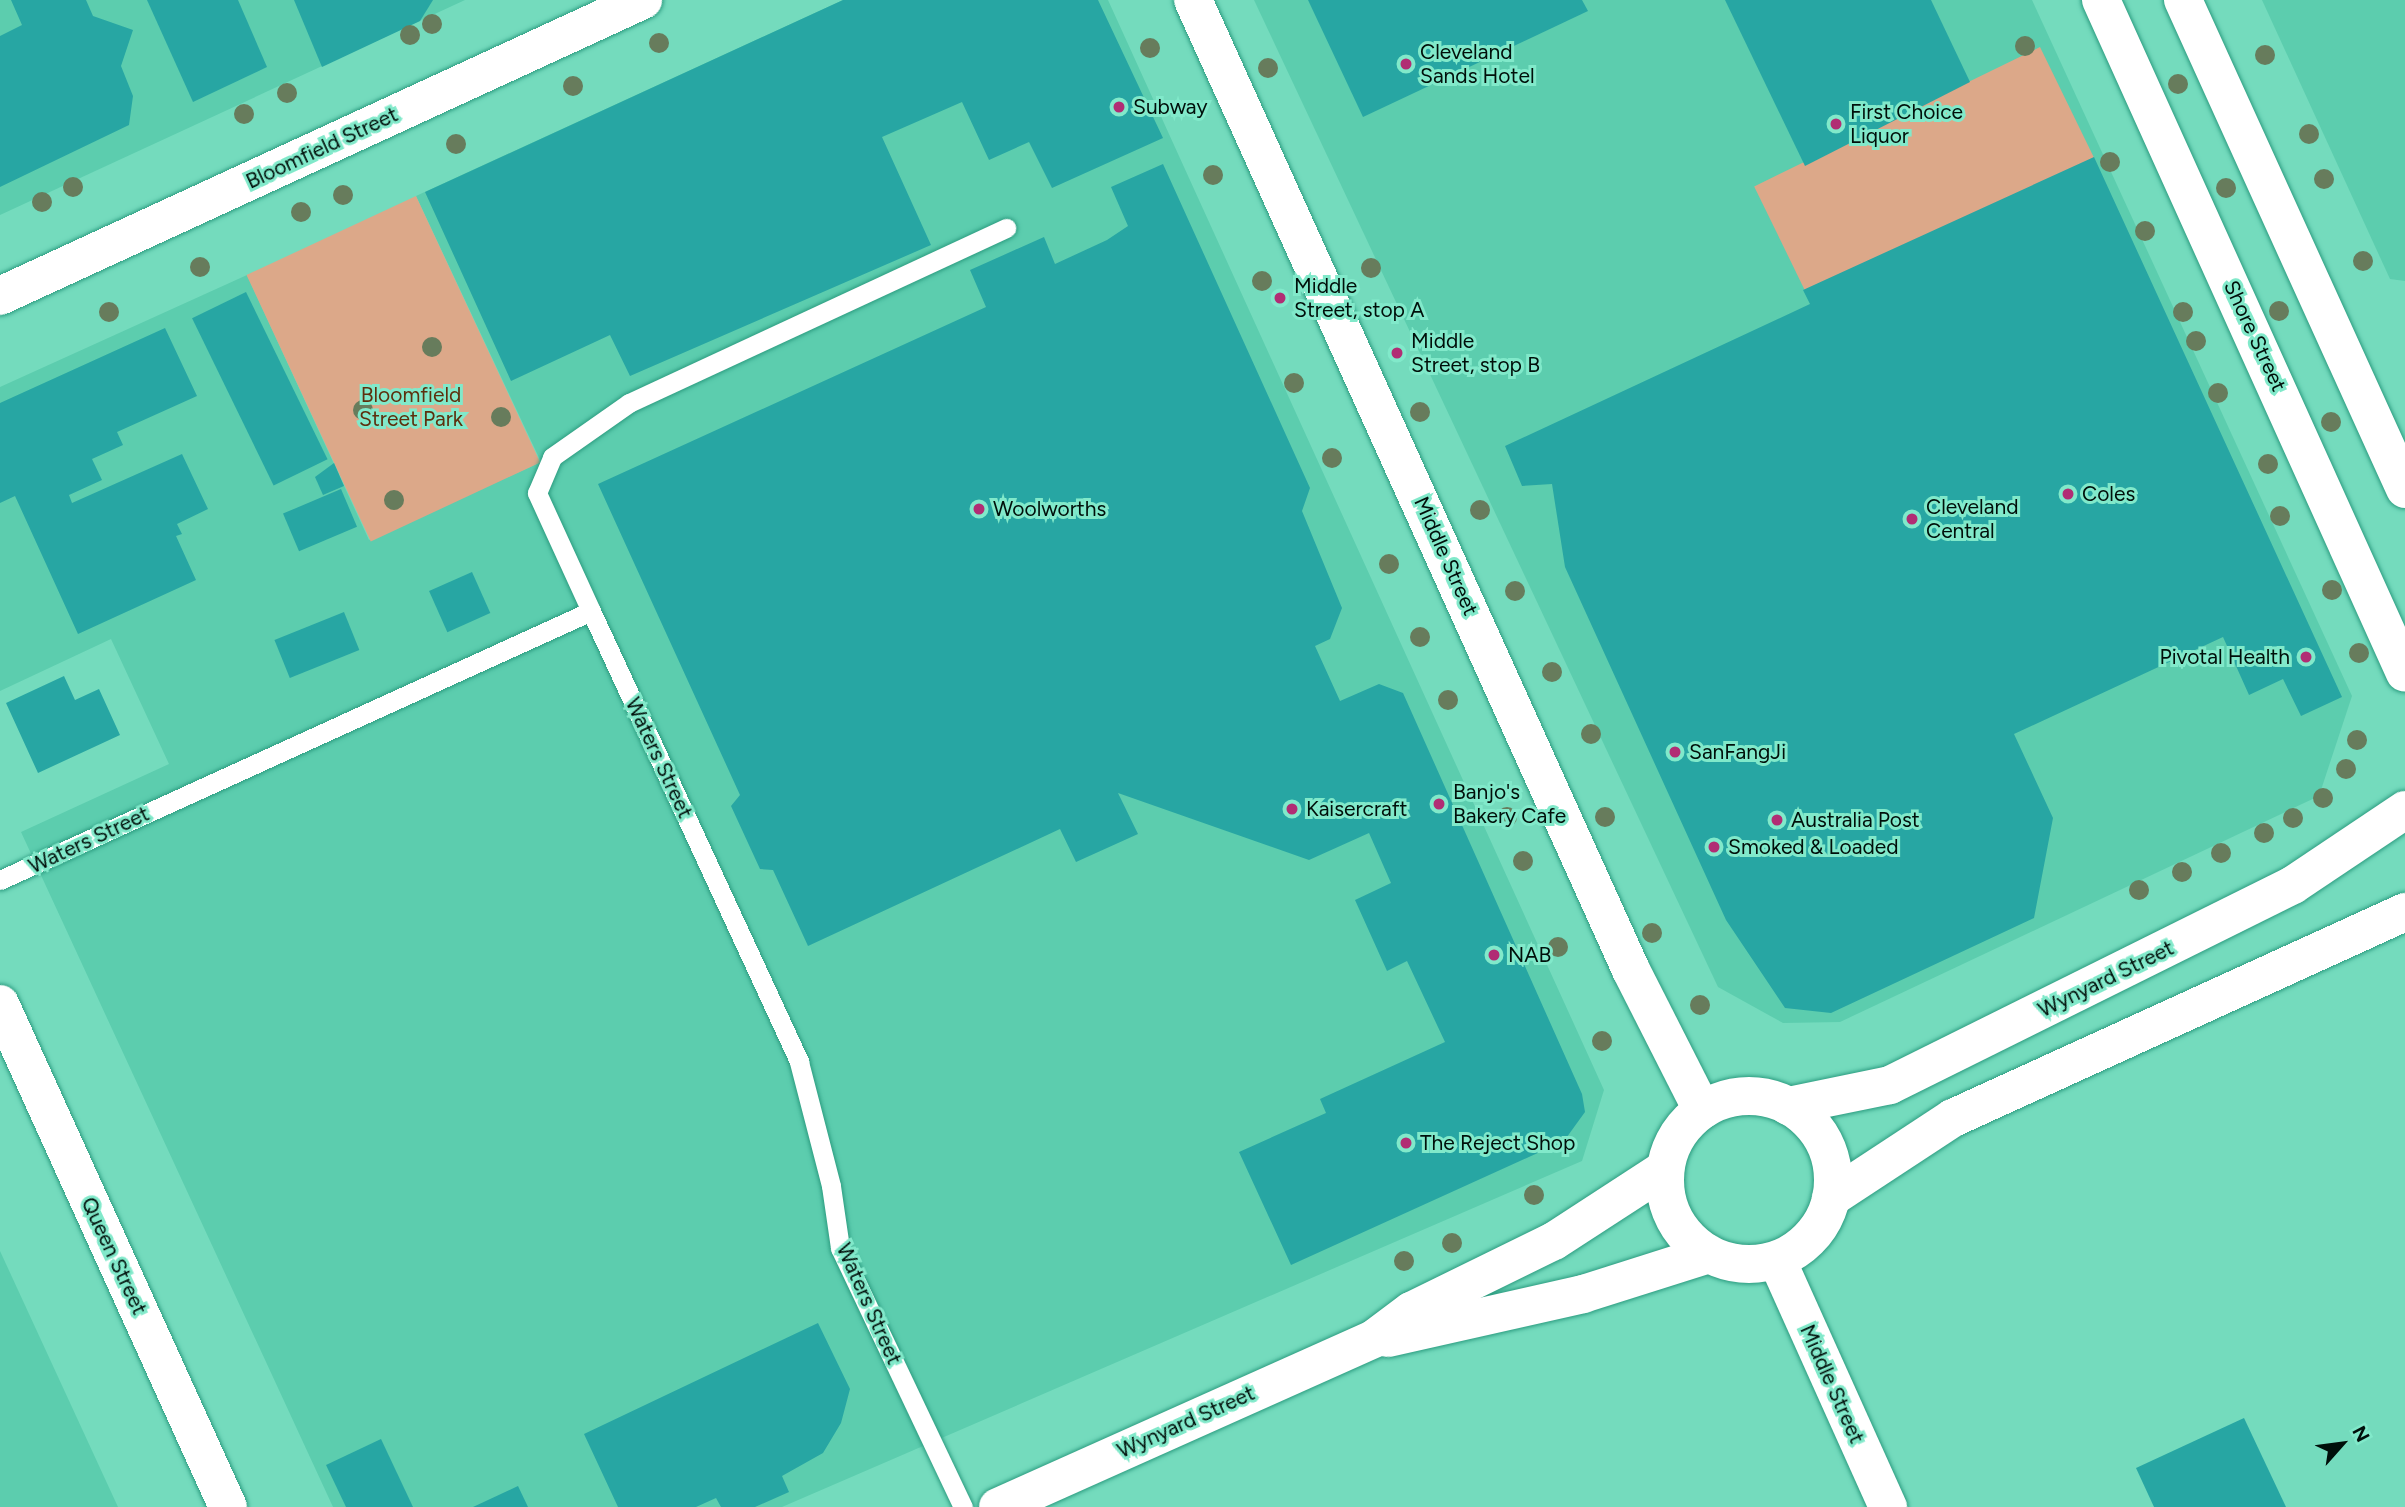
<!DOCTYPE html>
<html>
<head>
<meta charset="utf-8">
<style>
	body { margin:0 }
	#map { position:relative; width:2405px; height:1507px; overflow:hidden; background:#74dbbd; font-family:Figtree,sans-serif }
	div>[style] { position:absolute }
	[style*='--x'] { left:calc(var(--x)*1px); top:calc(var(--y)*1px); width:calc(var(--w)*1px); rotate:calc(var(--a)*1deg) }
	.built>* { inset:0; background:#5ccdae }
	.green>* { inset:0; background:#dca889; transform-origin:0 0 }
	.building>* { inset:0; background:#27a6a3; transform-origin:0 0 }
	.roads { filter:drop-shadow(0 0 2px #2c9c80) drop-shadow(0 0 2px #2c9c80) }
	.lane>* { height:19px; margin:-9.5px; padding:0 9.5px; transform-origin:9.5px; border-radius:9.5px; background:#fff }
	.street>* { height:38px; margin:-19px; padding:0 19px; transform-origin:19px; border-radius:19px; background:#fff }
	.street>.ring { margin:-19px; padding:0; box-sizing:content-box; background:none; border:38px solid #fff; border-radius:50% }
	.secondary>* { height:38px; margin:-19px; padding:0 19px; transform-origin:19px; border-radius:19px; background:#fff }
	.trees>* { width:20px; height:20px; margin:-10px; border-radius:50%; background:#677c5c }
	.dots>* { width:19px; height:19px; translate:-50% -50%; box-sizing:border-box; border:4px solid #81e9ca; border-radius:50% }
	span { translate:-50% -50%; white-space:nowrap; text-align:center; line-height:1.15; -webkit-text-stroke:6px #81e9ca; paint-order:stroke }
	.poi-label { font-size:21px; color:#000f0a }
	.left { translate:0 -50%; text-align:left }
	.right { translate:-100% -50%; text-align:right }
	.street-label { font-size:21px; color:#000f0a }
	.park-label { font-size:21px; color:#5d2f0d }
	.north { position:absolute; left:2307px; top:1409px; width:70px; height:70px; -webkit-text-stroke:5px #81e9ca; paint-order:stroke; rotate:62deg; font-size:19px; font-weight:700; line-height:28px; text-align:center; color:#000f0a }
	.north::after { content:''; display:block; margin:auto; width:24px; height:32px; background:#000f0a; clip-path:polygon(50% 0,100% 100%,50% 72%,0 100%) }
</style>
</head>
<body>
<div id="map">
	<div class="built">
		<div style="clip-path:polygon(0 0,465px 0,0 215px)"></div>
		<div style="clip-path:polygon(843px 0,1108px 0,1604px 1090px,1582px 1161px,782px 1507px,333px 1507px,21px 832px,169px 764px,111px 639px,0 691px,0 387px,247px 275px,369px 540px,541px 462px,416px 196px)"></div>
		<div style="clip-path:polygon(1254px 0,2032px 0,2352px 696px,2319px 796px,1840px 1022px,1783px 1023px,1718px 987px)"></div>
		<div style="clip-path:polygon(2262px 0,2405px 0,2405px 281px,2390px 279px)"></div>
		<div style="clip-path:polygon(0 1251px,118px 1507px,0 1507px)"></div>
	</div>
	<div class="green">
		<div style="left:2040px;top:47px;width:123px;height:318px;rotate:64deg"></div>
		<div style="left:416px;top:196px;width:294px;height:187px;rotate:65deg"></div>
	</div>
	<div class="building">
		<div style="clip-path:polygon(11px 0,86px 0,93px 16px,133px 30px,121px 66px,133px 96px,129px 125px,0 187px,0 36px,22px 25px)"></div>
		<div style="clip-path:polygon(147px 0,238px 0,267px 67px,193px 102px)"></div>
		<div style="clip-path:polygon(294px 0,433px 0,420px 21px,322px 67px)"></div>
		<div style="clip-path:polygon(843px 0,1098px 0,1163px 138px,1052px 188px,1029px 142px,989px 160px,962px 102px,882px 137px,931px 245px,630px 376px,610px 335px,511px 381px,425px 192px)"></div>
		<div style="clip-path:polygon(1308px 0,1582px 0,1588px 11px,1363px 117px)"></div>
		<div style="clip-path:polygon(1725px 0,1931px 0,1970px 82px,1805px 166px)"></div>
		<div style="clip-path:polygon(2094px 157px,2342px 697px,2301px 716px,2283px 679px,2249px 695px,2223px 637px,2014px 734px,2053px 818px,2034px 918px,1831px 1013px,1785px 1008px,1726px 920px,1565px 567px,1552px 484px,1522px 486px,1505px 446px,1810px 304px,1803px 290px)"></div>
		<div style="clip-path:polygon(1163px 164px,1310px 488px,1302px 511px,1342px 608px,1330px 639px,1315px 646px,1340px 701px,1379px 684px,1403px 693px,1582px 1094px,1585px 1112px,1564px 1141px,1291px 1265px,1239px 1152px,1326px 1113px,1320px 1099px,1445px 1042px,1407px 961px,1387px 971px,1355px 900px,1391px 883px,1369px 833px,1309px 860px,1118px 793px,1138px 834px,1076px 862px,1060px 829px,808px 946px,773px 870px,760px 869px,731px 806px,740px 795px,598px 484px,986px 307px,970px 270px,1044px 237px,1055px 264px,1107px 240px,1128px 226px,1111px 187px)"></div>
		<div style="left:246px;top:292px;width:186px;height:60px;rotate:64deg"></div>
		<div style="clip-path:polygon(165px 328px,197px 396px,117px 432px,123px 445px,92px 459px,102px 480px,69px 495px,72px 503px,182px 454px,208px 509px,177px 524px,182px 534px,176px 536px,196px 580px,78px 634px,15px 496px,0 503px,0 403px)"></div>
		<div style="clip-path:polygon(334px 463px,344px 486px,323px 495px,315px 477px)"></div>
		<div style="left:341px;top:489px;width:41px;height:63px;rotate:67deg"></div>
		<div style="left:472px;top:572px;width:45px;height:47px;rotate:66deg"></div>
		<div style="left:344px;top:612px;width:41px;height:75px;rotate:68deg"></div>
		<div style="clip-path:polygon(64px 676px,75px 700px,99px 689px,120px 735px,38px 773px,6px 703px)"></div>
		<div style="clip-path:polygon(818px 1323px,850px 1389px,841px 1423px,823px 1453px,782px 1476px,789px 1492px,755px 1507px,721px 1507px,716px 1498px,696px 1507px,618px 1507px,584px 1434px)"></div>
		<div style="clip-path:polygon(2244px 1418px,2286px 1507px,2154px 1507px,2136px 1468px)"></div>
		<div style="clip-path:polygon(381px 1439px,413px 1507px,346px 1507px,326px 1465px)"></div>
		<div style="clip-path:polygon(518px 1486px,528px 1507px,473px 1507px)"></div>
	</div>
	<div class="roads">
		<div class="lane">
			<div style="--x:591;--y:611;--w:130;--a:-114.6"></div>
			<div style="--x:537;--y:493;--w:39;--a:-67"></div>
			<div style="--x:552;--y:457;--w:94;--a:-35"></div>
			<div style="--x:629;--y:403;--w:416;--a:-24.9"></div>
			<div style="--x:0;--y:880;--w:649;--a:-24.47"></div>
			<div style="--x:591;--y:611;--w:497;--a:65.2"></div>
			<div style="--x:799;--y:1062;--w:128;--a:75.5"></div>
			<div style="--x:831;--y:1186;--w:63;--a:81.7"></div>
			<div style="--x:840;--y:1248;--w:287;--a:64.6"></div>
		</div>
		<div class="street">
			<div style="--x:1193;--y:0;--w:1064;--a:65.7"></div>
			<div style="--x:1631;--y:970;--w:157;--a:63.1"></div>
			<div style="--x:0;--y:296;--w:708;--a:-24.72"></div>
			<div style="--x:0;--y:1004;--w:552;--a:65.62"></div>
			<div class="ring" style="left:1665px;top:1096px;width:130px;height:130px"></div>
			<div style="--x:1788;--y:1106;--w:104;--a:-11.6"></div>
			<div style="--x:1890;--y:1085;--w:450;--a:-26.4"></div>
			<div style="--x:2293;--y:885;--w:135;--a:-33.8"></div>
			<div style="--x:1831;--y:1198;--w:146;--a:-33.3"></div>
			<div style="--x:1953;--y:1118;--w:497;--a:-24.5"></div>
			<div style="--x:1777;--y:1260;--w:271;--a:65.8"></div>
			<div style="--x:1388;--y:1338;--w:200;--a:-12.7"></div>
			<div style="--x:1583;--y:1294;--w:132;--a:-17.6"></div>
			<div style="--x:998;--y:1507;--w:413;--a:-24.1"></div>
			<div style="--x:1375;--y:1338;--w:45;--a:-36.9"></div>
			<div style="--x:1411;--y:1311;--w:159;--a:-26.1"></div>
			<div style="--x:1554;--y:1241;--w:132;--a:-33"></div>
		</div>
		<div class="secondary">
			<div style="--x:2101;--y:0;--w:738;--a:65.69"></div>
			<div style="--x:2183;--y:0;--w:537;--a:65.58"></div>
		</div>
	</div>
	<div class="trees">
		<div style="left:432px;top:24px"></div>
		<div style="left:410px;top:35px"></div>
		<div style="left:659px;top:43px"></div>
		<div style="left:2025px;top:46px"></div>
		<div style="left:1150px;top:48px"></div>
		<div style="left:2265px;top:55px"></div>
		<div style="left:1268px;top:68px"></div>
		<div style="left:2178px;top:84px"></div>
		<div style="left:573px;top:86px"></div>
		<div style="left:287px;top:93px"></div>
		<div style="left:244px;top:114px"></div>
		<div style="left:2309px;top:134px"></div>
		<div style="left:456px;top:144px"></div>
		<div style="left:2110px;top:162px"></div>
		<div style="left:1213px;top:175px"></div>
		<div style="left:2324px;top:179px"></div>
		<div style="left:73px;top:187px"></div>
		<div style="left:2226px;top:188px"></div>
		<div style="left:343px;top:195px"></div>
		<div style="left:42px;top:202px"></div>
		<div style="left:301px;top:212px"></div>
		<div style="left:2145px;top:231px"></div>
		<div style="left:2363px;top:261px"></div>
		<div style="left:200px;top:267px"></div>
		<div style="left:1371px;top:268px"></div>
		<div style="left:1262px;top:281px"></div>
		<div style="left:2279px;top:311px"></div>
		<div style="left:109px;top:312px"></div>
		<div style="left:2183px;top:312px"></div>
		<div style="left:2196px;top:341px"></div>
		<div style="left:432px;top:347px"></div>
		<div style="left:1294px;top:383px"></div>
		<div style="left:2218px;top:393px"></div>
		<div style="left:363px;top:410px"></div>
		<div style="left:1420px;top:412px"></div>
		<div style="left:501px;top:417px"></div>
		<div style="left:2331px;top:422px"></div>
		<div style="left:1332px;top:458px"></div>
		<div style="left:2268px;top:464px"></div>
		<div style="left:394px;top:500px"></div>
		<div style="left:1480px;top:510px"></div>
		<div style="left:2280px;top:516px"></div>
		<div style="left:1389px;top:564px"></div>
		<div style="left:2332px;top:590px"></div>
		<div style="left:1515px;top:591px"></div>
		<div style="left:1420px;top:637px"></div>
		<div style="left:2359px;top:653px"></div>
		<div style="left:1552px;top:672px"></div>
		<div style="left:1448px;top:700px"></div>
		<div style="left:1591px;top:734px"></div>
		<div style="left:2357px;top:740px"></div>
		<div style="left:2346px;top:769px"></div>
		<div style="left:2323px;top:798px"></div>
		<div style="left:1507px;top:817px"></div>
		<div style="left:1605px;top:817px"></div>
		<div style="left:2293px;top:818px"></div>
		<div style="left:2264px;top:833px"></div>
		<div style="left:2221px;top:853px"></div>
		<div style="left:1523px;top:861px"></div>
		<div style="left:2182px;top:872px"></div>
		<div style="left:2139px;top:890px"></div>
		<div style="left:1652px;top:933px"></div>
		<div style="left:1558px;top:947px"></div>
		<div style="left:1700px;top:1005px"></div>
		<div style="left:1602px;top:1041px"></div>
		<div style="left:1534px;top:1195px"></div>
		<div style="left:1452px;top:1243px"></div>
		<div style="left:1404px;top:1261px"></div>
	</div>
	<div class="dots">
		<div style="left:1406px;top:64px;background:#b12d74"></div>
		<div style="left:1119px;top:107px;background:#b12d74"></div>
		<div style="left:1836px;top:124px;background:#b12d74"></div>
		<div style="left:1280px;top:298px;background:#b12d74"></div>
		<div style="left:1397px;top:353px;background:#b12d74"></div>
		<div style="left:2068px;top:494px;background:#b12d74"></div>
		<div style="left:979px;top:509px;background:#b12d74"></div>
		<div style="left:1912px;top:519px;background:#b12d74"></div>
		<div style="left:2306px;top:657px;background:#b12d74"></div>
		<div style="left:1675px;top:752px;background:#b12d74"></div>
		<div style="left:1439px;top:804px;background:#b12d74"></div>
		<div style="left:1292px;top:809px;background:#b12d74"></div>
		<div style="left:1777px;top:820px;background:#b12d74"></div>
		<div style="left:1714px;top:847px;background:#b12d74"></div>
		<div style="left:1494px;top:955px;background:#b12d74"></div>
		<div style="left:1406px;top:1143px;background:#b12d74"></div>
	</div>
	<div class="poi-label">
		<span class="left" style="left:1420px;top:64px">Cleveland<br>Sands Hotel</span>
		<span class="left" style="left:1133px;top:107px">Subway</span>
		<span class="left" style="left:1850px;top:124px">First Choice<br>Liquor</span>
		<span class="left" style="left:1294px;top:298px">Middle<br>Street, stop A</span>
		<span class="left" style="left:1411px;top:353px">Middle<br>Street, stop B</span>
		<span class="left" style="left:2082px;top:494px">Coles</span>
		<span class="left" style="left:1926px;top:519px">Cleveland<br>Central</span>
		<span class="left" style="left:993px;top:509px">Woolworths</span>
		<span class="right" style="left:2290px;top:657px">Pivotal Health</span>
		<span class="left" style="left:1689px;top:752px">SanFangJi</span>
		<span class="left" style="left:1453px;top:804px">Banjo's<br>Bakery Cafe</span>
		<span class="left" style="left:1306px;top:809px">Kaisercraft</span>
		<span class="left" style="left:1791px;top:820px">Australia Post</span>
		<span class="left" style="left:1728px;top:847px">Smoked &amp; Loaded</span>
		<span class="left" style="left:1508px;top:955px">NAB</span>
		<span class="left" style="left:1420px;top:1143px">The Reject Shop</span>
	</div>
	<div class="street-label">
		<span style="left:322px;top:148px;rotate:-25deg">Bloomfield Street</span>
		<span style="left:2255px;top:336px;rotate:65deg">Shore Street</span>
		<span style="left:1446px;top:556px;rotate:66deg">Middle Street</span>
		<span style="left:659px;top:758px;rotate:65deg">Waters Street</span>
		<span style="left:89px;top:840px;rotate:-25deg">Waters Street</span>
		<span style="left:2106px;top:979px;rotate:-26deg">Wynyard Street</span>
		<span style="left:114px;top:1256px;rotate:65deg">Queen Street</span>
		<span style="left:869px;top:1304px;rotate:66deg">Waters Street</span>
		<span style="left:1832px;top:1384px;rotate:66deg">Middle Street</span>
		<span style="left:1186px;top:1422px;rotate:-24deg">Wynyard Street</span>
	</div>
	<div class="park-label">
		<span style="left:411px;top:407px">Bloomfield<br>Street Park</span>
	</div>
	<div class="north">N</div>
</div>
</body>
</html>
